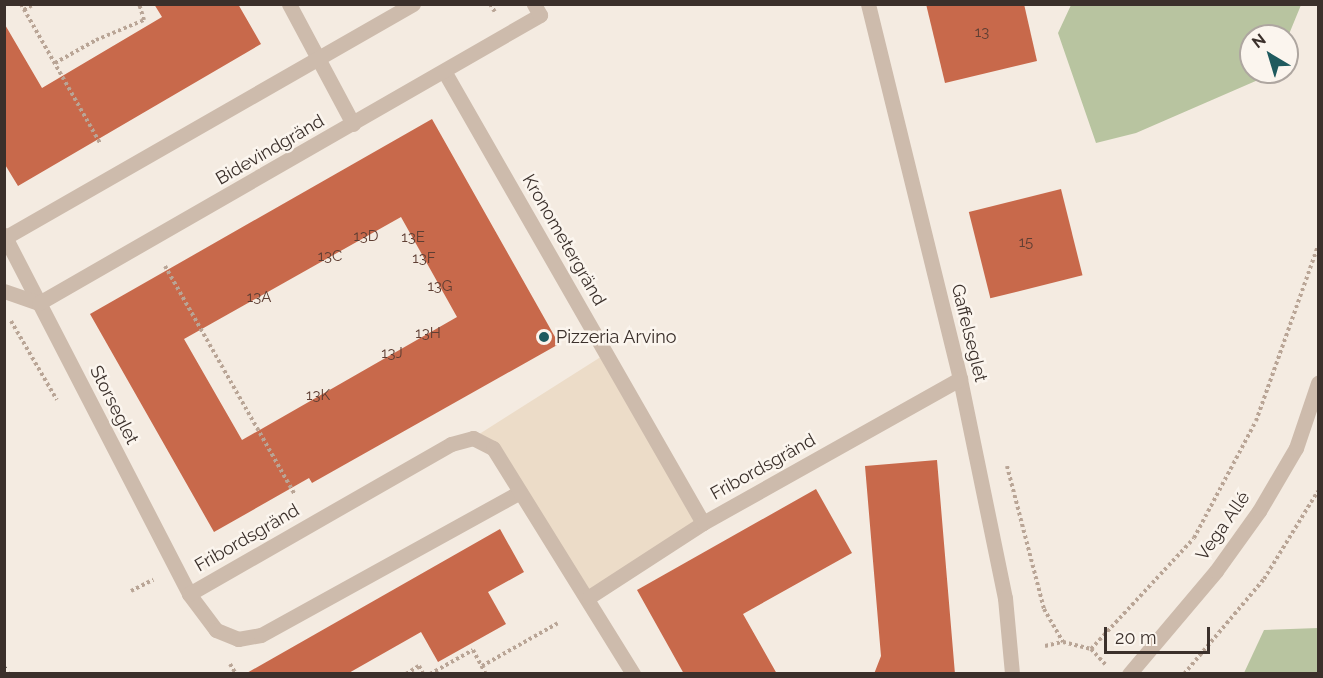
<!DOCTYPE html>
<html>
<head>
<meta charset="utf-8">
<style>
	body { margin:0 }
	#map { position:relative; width:1323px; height:678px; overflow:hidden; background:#f4ebe1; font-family:Raleway,sans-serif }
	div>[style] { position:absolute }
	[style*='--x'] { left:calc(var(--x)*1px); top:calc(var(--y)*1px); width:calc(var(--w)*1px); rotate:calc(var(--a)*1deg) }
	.green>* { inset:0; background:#b8c4a0 }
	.plaza>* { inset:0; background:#ecdcc8 }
	.building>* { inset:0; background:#c8694b; transform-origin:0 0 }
	.path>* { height:4px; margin-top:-2px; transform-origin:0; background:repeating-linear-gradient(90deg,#b9a596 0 3px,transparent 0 6px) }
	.street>* { height:15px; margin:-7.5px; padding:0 7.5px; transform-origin:7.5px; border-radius:7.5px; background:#cdbbac }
	.rail>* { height:4.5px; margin-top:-2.25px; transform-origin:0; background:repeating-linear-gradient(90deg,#3b302b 0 1.5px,transparent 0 6px) }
	.dots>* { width:16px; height:16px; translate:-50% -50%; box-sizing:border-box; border:3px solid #fbf5ee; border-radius:50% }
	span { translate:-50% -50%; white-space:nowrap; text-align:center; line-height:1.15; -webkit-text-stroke:5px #fbf5ee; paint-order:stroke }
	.number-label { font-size:15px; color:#5e3e33 }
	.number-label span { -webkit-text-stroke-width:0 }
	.street-label { font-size:18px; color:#3b302b }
	.poi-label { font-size:18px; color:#3b302b }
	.left { translate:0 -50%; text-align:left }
	.frame { position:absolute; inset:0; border:6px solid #3b302b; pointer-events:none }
	.north { position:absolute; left:1239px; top:24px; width:60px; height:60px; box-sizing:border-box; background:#fbf5ee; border:2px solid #aea6a0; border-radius:50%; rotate:322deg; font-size:16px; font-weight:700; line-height:24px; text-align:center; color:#3b302b }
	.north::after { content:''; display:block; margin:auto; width:21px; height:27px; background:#1f5a5e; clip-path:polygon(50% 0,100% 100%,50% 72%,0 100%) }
	.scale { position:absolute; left:1104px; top:627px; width:106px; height:27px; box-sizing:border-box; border:3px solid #3b302b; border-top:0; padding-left:8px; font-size:18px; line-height:21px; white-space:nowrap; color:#3b302b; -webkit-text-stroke:4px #fbf5ee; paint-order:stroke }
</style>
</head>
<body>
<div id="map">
	<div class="green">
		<div style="clip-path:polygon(1071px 5px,1071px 4px,1301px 5px,1287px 39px,1251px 36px,1251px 72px,1264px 72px,1258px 80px,1136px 133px,1096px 143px,1058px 33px)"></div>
		<div style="clip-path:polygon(1318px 628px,1318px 673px,1244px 673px,1264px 630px)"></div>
	</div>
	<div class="plaza">
		<div style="clip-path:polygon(607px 353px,703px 523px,589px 597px,493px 448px,473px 438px)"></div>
	</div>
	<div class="building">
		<div style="clip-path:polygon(154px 4px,238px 4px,261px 44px,18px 186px,4px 163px,4px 23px,42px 88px,162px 17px)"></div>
		<div style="clip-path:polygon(926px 4px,1024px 4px,1037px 61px,945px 83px)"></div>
		<div style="clip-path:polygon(evenodd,432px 119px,559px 344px,312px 483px,309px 478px,214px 532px,90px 314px,432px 119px,401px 217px,457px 317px,242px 440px,184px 339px,401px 217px)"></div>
		<div style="left:1061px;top:189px;width:89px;height:95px;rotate:76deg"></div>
		<div style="clip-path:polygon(937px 460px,955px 674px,874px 674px,881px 656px,865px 466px)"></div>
		<div style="clip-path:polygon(816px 489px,852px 553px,743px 614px,777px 674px,684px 674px,637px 590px)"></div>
		<div style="clip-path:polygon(500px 529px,524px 572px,488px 592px,506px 624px,438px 662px,421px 632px,347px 674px,245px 674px)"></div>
	</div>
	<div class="path">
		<div style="--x:21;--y:4;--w:160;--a:60.4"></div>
		<div style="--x:490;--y:4;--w:9;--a:58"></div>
		<div style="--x:24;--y:10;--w:12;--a:-31"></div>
		<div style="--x:55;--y:63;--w:47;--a:-29.3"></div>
		<div style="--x:96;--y:40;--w:52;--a:-22.6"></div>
		<div style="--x:144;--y:20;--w:17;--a:-107"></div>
		<div style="--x:165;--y:266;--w:263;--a:60.4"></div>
		<div style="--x:11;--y:321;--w:91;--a:59.8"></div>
		<div style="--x:1007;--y:466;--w:148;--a:75.5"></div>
		<div style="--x:1044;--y:609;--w:38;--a:60"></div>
		<div style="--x:1063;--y:642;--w:29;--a:14"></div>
		<div style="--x:1091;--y:649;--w:21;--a:47"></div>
		<div style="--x:131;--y:591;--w:25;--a:-27"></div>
		<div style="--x:1045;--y:646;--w:17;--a:-13"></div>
		<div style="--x:1091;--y:649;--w:151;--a:-47.1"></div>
		<div style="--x:1194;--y:538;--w:132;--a:-62.1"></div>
		<div style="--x:1256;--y:421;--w:186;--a:-70.5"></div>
		<div style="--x:230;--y:664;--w:12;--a:59"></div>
		<div style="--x:482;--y:666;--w:87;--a:-29.5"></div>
		<div style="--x:406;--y:674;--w:15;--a:-32"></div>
		<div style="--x:419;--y:666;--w:9;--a:63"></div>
		<div style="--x:430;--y:674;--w:49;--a:-29.2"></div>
		<div style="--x:473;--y:650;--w:27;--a:62"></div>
		<div style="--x:1184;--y:674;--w:124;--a:-49.9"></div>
		<div style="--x:1264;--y:579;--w:103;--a:-58.5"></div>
	</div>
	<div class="street">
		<div style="--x:289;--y:4;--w:136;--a:61.9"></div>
		<div style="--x:868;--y:4;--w:386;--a:76.2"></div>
		<div style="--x:960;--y:379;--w:224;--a:78.4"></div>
		<div style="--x:1005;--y:598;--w:76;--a:84.7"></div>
		<div style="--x:444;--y:71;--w:521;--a:60.19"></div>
		<div style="--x:4;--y:235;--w:404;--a:62.7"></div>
		<div style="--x:189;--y:594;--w:45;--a:53.1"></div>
		<div style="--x:216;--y:630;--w:24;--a:22"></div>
		<div style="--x:238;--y:639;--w:23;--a:-10"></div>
		<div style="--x:261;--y:635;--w:294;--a:-28.9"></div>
		<div style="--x:4;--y:242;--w:5;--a:-68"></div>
		<div style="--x:6;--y:237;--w:469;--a:-29.8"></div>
		<div style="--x:4;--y:291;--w:37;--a:19"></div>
		<div style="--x:39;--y:303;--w:578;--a:-29.89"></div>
		<div style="--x:540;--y:15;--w:13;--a:-119"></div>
		<div style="--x:189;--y:594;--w:302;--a:-29.8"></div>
		<div style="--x:451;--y:444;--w:23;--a:-15"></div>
		<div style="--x:473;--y:438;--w:22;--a:27"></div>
		<div style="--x:493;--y:448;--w:266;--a:58.2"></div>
		<div style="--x:589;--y:597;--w:136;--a:-33"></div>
		<div style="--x:703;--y:523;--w:295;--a:-29.3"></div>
		<div style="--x:1129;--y:674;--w:135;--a:-49.8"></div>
		<div style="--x:1216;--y:571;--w:74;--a:-54.4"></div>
		<div style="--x:1259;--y:511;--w:73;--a:-59.6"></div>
		<div style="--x:1296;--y:448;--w:69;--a:-71.3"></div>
	</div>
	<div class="rail">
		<div style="--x:4;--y:667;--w:8;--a:60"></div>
	</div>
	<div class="dots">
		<div style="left:544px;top:337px;background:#1f5a5e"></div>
	</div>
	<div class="number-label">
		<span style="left:982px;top:33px">13</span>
		<span style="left:366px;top:237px">13D</span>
		<span style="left:413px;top:238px">13E</span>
		<span style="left:1026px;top:243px">15</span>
		<span style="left:330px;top:257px">13C</span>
		<span style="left:424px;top:259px">13F</span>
		<span style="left:440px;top:287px">13G</span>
		<span style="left:259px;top:298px">13A</span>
		<span style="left:428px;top:334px">13H</span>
		<span style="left:392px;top:354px">13J</span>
		<span style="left:318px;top:396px">13K</span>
	</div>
	<div class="street-label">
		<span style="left:270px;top:150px;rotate:-30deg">Bidevindgränd</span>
		<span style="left:564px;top:240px;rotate:60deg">Kronometergränd</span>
		<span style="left:969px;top:333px;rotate:76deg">Gaffelseglet</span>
		<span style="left:114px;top:405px;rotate:63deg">Storseglet</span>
		<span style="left:763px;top:467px;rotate:-29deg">Fribordsgränd</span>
		<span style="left:1223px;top:526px;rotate:-55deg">Vega Allé</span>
		<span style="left:247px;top:538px;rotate:-30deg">Fribordsgränd</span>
	</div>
	<div class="poi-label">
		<span class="left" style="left:556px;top:337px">Pizzeria Arvino</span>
	</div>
	<div class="frame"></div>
	<div class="north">N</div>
	<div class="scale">20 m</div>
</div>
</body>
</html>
